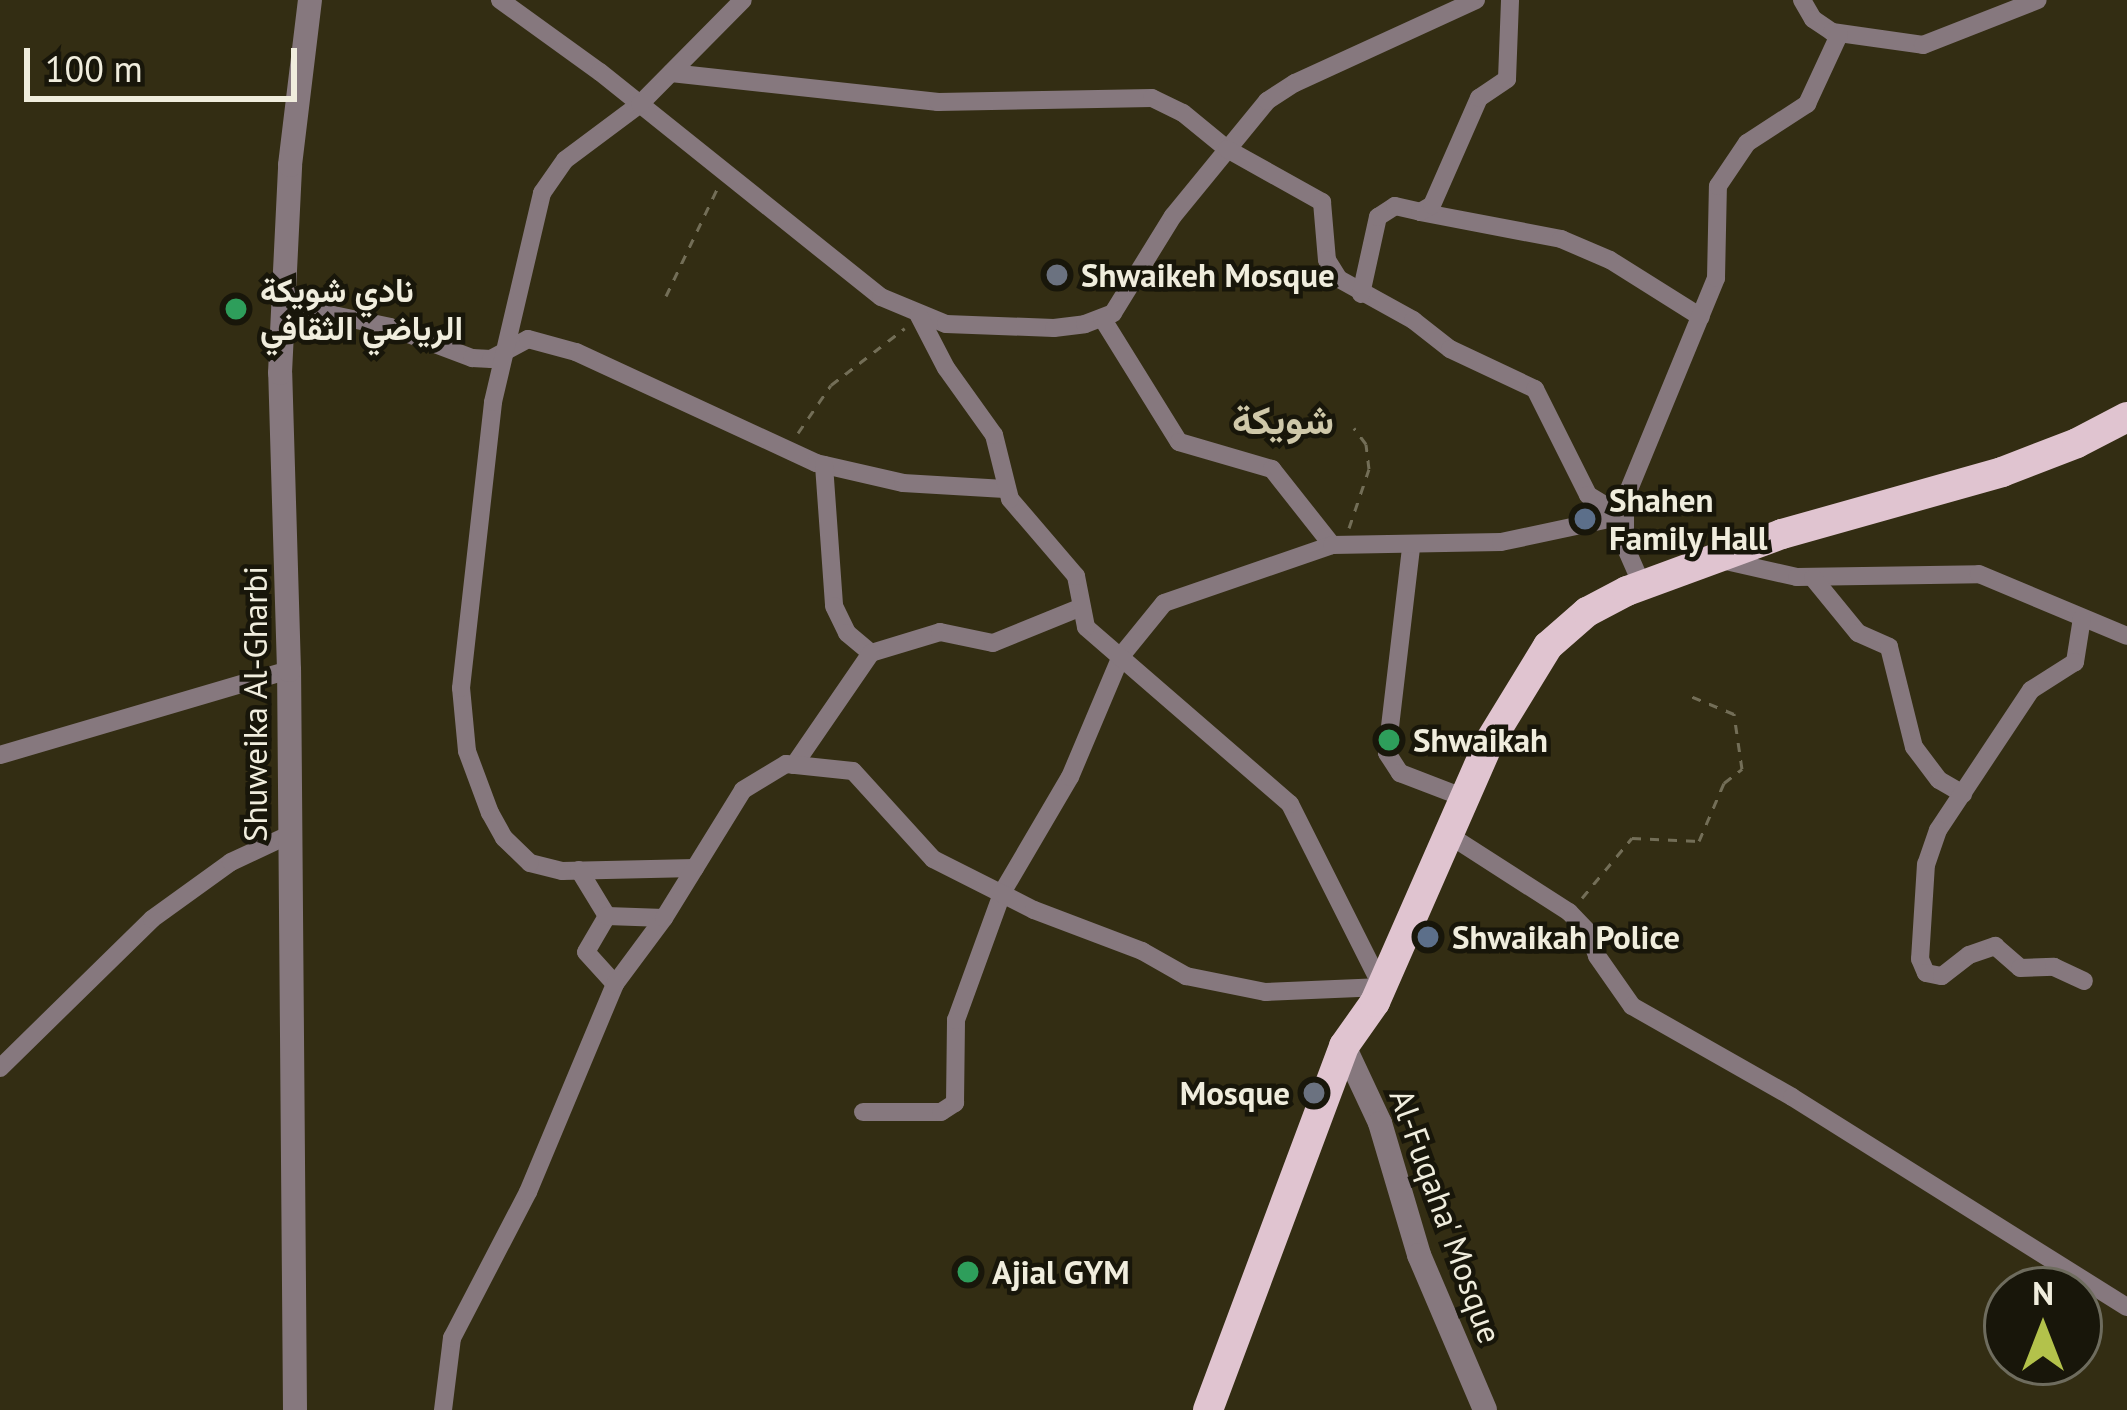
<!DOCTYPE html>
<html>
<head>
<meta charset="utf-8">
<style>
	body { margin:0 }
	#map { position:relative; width:2127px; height:1410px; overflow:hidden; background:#332d13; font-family:"PT Sans",Vazirmatn,sans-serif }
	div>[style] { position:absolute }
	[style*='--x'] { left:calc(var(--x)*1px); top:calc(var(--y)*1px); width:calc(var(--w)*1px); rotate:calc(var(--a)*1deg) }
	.path>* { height:3px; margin-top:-1.5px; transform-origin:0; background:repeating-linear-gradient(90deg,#736e57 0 9px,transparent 0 18px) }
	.minor>* { height:18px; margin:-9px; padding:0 9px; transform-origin:9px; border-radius:9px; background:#86787e }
	.tertiary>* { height:24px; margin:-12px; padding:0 12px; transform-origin:12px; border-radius:12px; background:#86787e }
	.primary>* { height:30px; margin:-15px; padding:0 15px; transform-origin:15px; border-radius:15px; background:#e0c4d0 }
	.dots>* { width:33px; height:33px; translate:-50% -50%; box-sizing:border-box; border:6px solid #18160a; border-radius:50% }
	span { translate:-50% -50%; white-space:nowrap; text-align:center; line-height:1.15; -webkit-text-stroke:9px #18160a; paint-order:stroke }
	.poi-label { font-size:33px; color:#f0eddd; font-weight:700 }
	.left { translate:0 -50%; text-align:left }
	.right { translate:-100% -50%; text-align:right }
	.street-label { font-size:33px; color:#f0eddd }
	.quarter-label { font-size:39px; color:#cfc8a9; font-weight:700 }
	.north { position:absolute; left:1983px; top:1266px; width:120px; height:120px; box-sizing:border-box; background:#18160a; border:3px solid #6e6c5e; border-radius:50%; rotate:0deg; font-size:33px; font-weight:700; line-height:48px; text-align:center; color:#f0eddd }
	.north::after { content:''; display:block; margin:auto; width:42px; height:54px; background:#b3c24b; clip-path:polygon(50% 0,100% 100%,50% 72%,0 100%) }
	.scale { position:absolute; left:24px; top:48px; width:273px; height:54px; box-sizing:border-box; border:6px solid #f0eddd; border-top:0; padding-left:15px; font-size:36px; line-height:42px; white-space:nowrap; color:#f0eddd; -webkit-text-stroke:9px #18160a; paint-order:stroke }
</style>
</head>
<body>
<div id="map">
	<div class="path">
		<div style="--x:666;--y:296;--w:121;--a:-64.5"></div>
		<div style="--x:798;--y:433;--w:58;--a:-55.5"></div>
		<div style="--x:831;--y:385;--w:93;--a:-37.6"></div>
		<div style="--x:1349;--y:528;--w:62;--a:-71.3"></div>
		<div style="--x:1369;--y:469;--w:25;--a:-97"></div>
		<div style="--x:1366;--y:444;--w:20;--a:-127"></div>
		<div style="--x:1582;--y:898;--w:78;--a:-50.2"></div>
		<div style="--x:1632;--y:838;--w:67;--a:2.6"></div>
		<div style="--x:1699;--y:841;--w:63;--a:-66.7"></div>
		<div style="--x:1724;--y:783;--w:23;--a:-38"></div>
		<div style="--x:1742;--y:769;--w:56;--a:-98.3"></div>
		<div style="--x:1734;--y:714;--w:52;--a:-157.4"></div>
	</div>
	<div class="minor">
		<div style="--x:500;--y:0;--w:123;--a:35.8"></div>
		<div style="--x:600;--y:72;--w:360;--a:38.7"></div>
		<div style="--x:881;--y:297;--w:70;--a:22.6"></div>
		<div style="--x:946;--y:324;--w:108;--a:2.1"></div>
		<div style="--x:1054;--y:328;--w:31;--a:-7"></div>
		<div style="--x:1085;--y:324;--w:30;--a:-21"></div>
		<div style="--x:1113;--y:313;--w:114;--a:-58.3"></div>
		<div style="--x:1173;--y:216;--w:149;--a:-50.7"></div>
		<div style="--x:1267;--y:101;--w:33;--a:-33"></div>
		<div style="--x:1295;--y:83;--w:199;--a:-24.6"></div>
		<div style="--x:1802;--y:0;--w:22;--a:60"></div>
		<div style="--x:1813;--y:19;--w:23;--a:34"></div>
		<div style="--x:1832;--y:32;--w:92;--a:8.1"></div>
		<div style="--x:1923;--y:45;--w:123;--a:-21.4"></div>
		<div style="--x:671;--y:73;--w:269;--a:6.2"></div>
		<div style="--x:938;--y:102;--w:214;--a:-1.1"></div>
		<div style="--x:1152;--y:98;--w:34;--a:26"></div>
		<div style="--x:1183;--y:113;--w:57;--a:39.3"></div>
		<div style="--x:1227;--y:149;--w:109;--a:29.2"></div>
		<div style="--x:1322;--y:202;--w:58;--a:85.1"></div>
		<div style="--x:1327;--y:260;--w:22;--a:58"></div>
		<div style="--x:1339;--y:279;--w:85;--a:29"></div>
		<div style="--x:1413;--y:320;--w:47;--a:38.1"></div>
		<div style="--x:1450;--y:349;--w:94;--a:25.2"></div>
		<div style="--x:1535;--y:389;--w:119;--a:63.4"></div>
		<div style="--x:1588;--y:495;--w:41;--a:31"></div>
		<div style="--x:1420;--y:212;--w:144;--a:10.8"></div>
		<div style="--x:1561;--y:239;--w:53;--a:23.2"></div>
		<div style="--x:1610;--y:260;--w:107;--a:32.1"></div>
		<div style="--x:1361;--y:294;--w:79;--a:-77.6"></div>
		<div style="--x:1378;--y:217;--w:20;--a:-33"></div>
		<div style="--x:1395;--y:206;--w:26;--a:13"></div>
		<div style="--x:1420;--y:212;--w:14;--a:-30"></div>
		<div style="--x:1432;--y:205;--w:117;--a:-66.3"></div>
		<div style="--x:1479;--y:98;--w:34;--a:-34"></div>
		<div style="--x:1507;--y:79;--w:79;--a:-87.8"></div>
		<div style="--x:281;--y:304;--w:111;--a:11.9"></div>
		<div style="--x:390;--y:327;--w:88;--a:20.7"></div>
		<div style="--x:472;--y:358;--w:19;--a:3"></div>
		<div style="--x:491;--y:359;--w:42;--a:-28.4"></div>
		<div style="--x:528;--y:339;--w:50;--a:15.2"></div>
		<div style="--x:576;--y:352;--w:264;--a:24.8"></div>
		<div style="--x:816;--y:463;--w:89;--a:12.9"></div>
		<div style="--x:903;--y:483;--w:102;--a:3.4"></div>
		<div style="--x:1102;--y:318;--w:146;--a:58.2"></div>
		<div style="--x:1179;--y:442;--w:97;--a:16.2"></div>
		<div style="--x:1272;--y:469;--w:97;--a:51.7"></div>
		<div style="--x:824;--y:465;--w:141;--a:85.9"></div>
		<div style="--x:834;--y:606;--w:30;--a:64"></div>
		<div style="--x:847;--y:633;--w:31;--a:40"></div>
		<div style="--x:871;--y:653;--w:72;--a:-16.9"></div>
		<div style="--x:940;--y:632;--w:54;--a:11.7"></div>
		<div style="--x:993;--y:643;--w:93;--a:-22.1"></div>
		<div style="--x:1411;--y:548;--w:206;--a:96.7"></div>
		<div style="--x:1387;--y:753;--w:24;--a:57"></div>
		<div style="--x:1400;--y:773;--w:70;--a:21"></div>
		<div style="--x:1717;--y:559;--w:82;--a:12.7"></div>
		<div style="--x:1797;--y:577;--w:182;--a:-0.9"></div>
		<div style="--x:1979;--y:574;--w:160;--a:22.7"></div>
		<div style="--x:1813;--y:578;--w:71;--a:50.7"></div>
		<div style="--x:1858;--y:633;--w:34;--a:24"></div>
		<div style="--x:1889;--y:647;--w:103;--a:76"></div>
		<div style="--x:1914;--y:747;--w:41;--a:52.9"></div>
		<div style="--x:1939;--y:780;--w:28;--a:30"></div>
		<div style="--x:1642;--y:585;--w:43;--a:-113.6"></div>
		<div style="--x:1625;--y:546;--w:47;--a:-90"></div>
		<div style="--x:1625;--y:499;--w:239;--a:-67.6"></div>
		<div style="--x:1716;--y:278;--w:92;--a:-88.8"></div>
		<div style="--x:1718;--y:186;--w:52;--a:-56"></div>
		<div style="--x:1747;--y:143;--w:72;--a:-33"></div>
		<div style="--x:1807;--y:104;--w:76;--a:-65.1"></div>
		<div style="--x:2082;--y:618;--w:45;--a:99"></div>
		<div style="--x:2075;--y:662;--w:52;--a:147.5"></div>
		<div style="--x:2031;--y:690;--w:168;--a:123.6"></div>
		<div style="--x:1938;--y:830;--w:36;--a:109"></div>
		<div style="--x:1926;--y:864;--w:95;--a:93.6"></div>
		<div style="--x:1920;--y:959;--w:15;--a:67"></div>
		<div style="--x:1926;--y:973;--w:16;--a:11"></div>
		<div style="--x:1942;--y:976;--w:34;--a:-38"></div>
		<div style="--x:1969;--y:955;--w:28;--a:-19"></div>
		<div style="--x:1995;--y:946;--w:33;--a:41"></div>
		<div style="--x:2020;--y:968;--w:34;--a:-2"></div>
		<div style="--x:2054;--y:967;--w:33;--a:25"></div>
		<div style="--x:0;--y:755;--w:301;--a:-16.4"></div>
		<div style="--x:794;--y:765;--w:136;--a:-55.5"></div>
		<div style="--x:1449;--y:835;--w:143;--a:32.7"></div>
		<div style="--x:1569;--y:912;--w:28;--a:46"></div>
		<div style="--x:1588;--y:932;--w:26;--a:69"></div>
		<div style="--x:1597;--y:956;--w:61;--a:55"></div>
		<div style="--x:1632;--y:1006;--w:184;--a:29.6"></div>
		<div style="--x:1792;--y:1097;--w:395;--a:32.1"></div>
		<div style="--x:695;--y:868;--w:133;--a:178.7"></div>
		<div style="--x:562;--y:871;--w:33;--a:-166"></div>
		<div style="--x:530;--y:863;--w:36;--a:-136"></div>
		<div style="--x:504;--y:838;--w:29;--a:-119"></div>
		<div style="--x:490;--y:813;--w:66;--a:-110.4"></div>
		<div style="--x:467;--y:751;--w:63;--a:-95.4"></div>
		<div style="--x:461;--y:688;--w:288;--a:-83.6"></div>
		<div style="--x:493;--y:402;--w:215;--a:-76.8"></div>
		<div style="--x:542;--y:193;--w:40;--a:-55.1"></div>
		<div style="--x:565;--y:160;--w:94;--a:-36.7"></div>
		<div style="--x:640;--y:104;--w:146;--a:-45.3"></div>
		<div style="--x:579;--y:870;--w:54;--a:58.7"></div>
		<div style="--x:615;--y:984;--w:43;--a:-132.2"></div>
		<div style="--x:586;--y:952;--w:42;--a:-59.7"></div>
		<div style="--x:607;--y:916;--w:57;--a:2"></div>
		<div style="--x:0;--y:1068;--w:213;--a:-44.4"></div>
		<div style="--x:152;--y:919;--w:97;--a:-35.8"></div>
		<div style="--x:231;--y:862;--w:64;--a:-25"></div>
		<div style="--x:863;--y:1112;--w:78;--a:0"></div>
		<div style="--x:941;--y:1112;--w:17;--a:-33"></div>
		<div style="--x:955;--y:1103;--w:83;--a:-89.3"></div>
		<div style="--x:956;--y:1020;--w:137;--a:-70"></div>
		<div style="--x:1003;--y:891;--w:132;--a:-59.6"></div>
		<div style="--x:1070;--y:777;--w:131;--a:-67.1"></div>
		<div style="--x:1121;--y:656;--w:68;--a:-50.9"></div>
		<div style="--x:1164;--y:603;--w:178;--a:-19"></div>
		<div style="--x:1332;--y:545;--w:169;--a:-1"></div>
		<div style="--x:1501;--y:542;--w:125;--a:-12"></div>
		<div style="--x:443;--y:1410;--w:73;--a:-82.9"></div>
		<div style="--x:452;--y:1338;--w:165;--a:-62.5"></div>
		<div style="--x:528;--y:1192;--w:225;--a:-67.3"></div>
		<div style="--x:615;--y:984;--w:82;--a:-53.4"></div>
		<div style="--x:664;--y:918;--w:150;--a:-58.3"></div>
		<div style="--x:743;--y:790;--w:50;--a:-31.2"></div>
		<div style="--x:786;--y:764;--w:67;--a:6"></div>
		<div style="--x:853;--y:771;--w:119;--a:47.7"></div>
		<div style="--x:933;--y:859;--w:113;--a:26.8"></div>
		<div style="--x:1034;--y:910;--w:116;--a:20.8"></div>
		<div style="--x:1142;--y:951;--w:51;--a:29.6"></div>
		<div style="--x:1186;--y:976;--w:81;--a:11.4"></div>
		<div style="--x:1265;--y:992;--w:117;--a:-2.4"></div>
		<div style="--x:1382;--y:987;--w:205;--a:-116.7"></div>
		<div style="--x:1290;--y:804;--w:270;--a:-139.1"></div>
		<div style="--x:1086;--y:627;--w:52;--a:-101.1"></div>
		<div style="--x:1076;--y:576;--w:101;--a:-130.6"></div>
		<div style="--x:1010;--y:499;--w:66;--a:-104"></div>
		<div style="--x:994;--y:435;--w:82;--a:-125.6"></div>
		<div style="--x:946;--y:368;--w:59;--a:-117.4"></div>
	</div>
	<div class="tertiary">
		<div style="--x:1344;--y:1046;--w:85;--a:64.9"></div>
		<div style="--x:1380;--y:1123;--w:138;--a:73.5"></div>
		<div style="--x:1419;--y:1255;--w:168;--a:66.9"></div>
		<div style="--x:295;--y:1410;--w:740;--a:-90.46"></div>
		<div style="--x:289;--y:670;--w:297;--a:-91.7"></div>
		<div style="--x:280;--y:373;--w:208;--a:-87.2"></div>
		<div style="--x:290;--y:165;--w:166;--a:-83.1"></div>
	</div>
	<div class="primary">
		<div style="--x:1208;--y:1410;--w:389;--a:-69.5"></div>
		<div style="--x:1344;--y:1046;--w:54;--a:-54.8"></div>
		<div style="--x:1375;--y:1002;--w:282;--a:-66.3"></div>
		<div style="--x:1488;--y:744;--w:115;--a:-58.5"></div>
		<div style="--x:1548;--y:646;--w:52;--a:-41.1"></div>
		<div style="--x:1587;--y:612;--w:45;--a:-27.7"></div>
		<div style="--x:1627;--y:591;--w:165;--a:-20.2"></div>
		<div style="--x:1782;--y:534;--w:229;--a:-15.7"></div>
		<div style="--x:2002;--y:472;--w:80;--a:-21.1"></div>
		<div style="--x:2077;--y:443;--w:56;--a:-27.5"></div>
	</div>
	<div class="dots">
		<div style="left:1057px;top:275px;background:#6b7280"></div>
		<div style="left:236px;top:309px;background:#2e9e5b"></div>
		<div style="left:1585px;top:519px;background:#5c6f8a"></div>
		<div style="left:1389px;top:740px;background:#2e9e5b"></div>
		<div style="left:1428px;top:937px;background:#5c6f8a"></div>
		<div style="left:1314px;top:1093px;background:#6b7280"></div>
		<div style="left:968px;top:1272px;background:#2e9e5b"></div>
	</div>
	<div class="poi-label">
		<span class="left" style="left:1081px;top:275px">Shwaikeh Mosque</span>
		<span class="left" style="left:260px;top:309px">نادي شويكة<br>الرياضي الثقافي</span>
		<span class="left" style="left:1609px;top:519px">Shahen<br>Family Hall</span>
		<span class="left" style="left:1413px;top:740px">Shwaikah</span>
		<span class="left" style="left:1452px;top:937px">Shwaikah Police</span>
		<span class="right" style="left:1290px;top:1093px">Mosque</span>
		<span class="left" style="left:992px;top:1272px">Ajial GYM</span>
	</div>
	<div class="street-label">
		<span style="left:255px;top:704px;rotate:-90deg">Shuweika Al-Gharbi</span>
		<span style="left:1446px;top:1216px;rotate:70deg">Al-Fuqaha' Mosque</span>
	</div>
	<div class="quarter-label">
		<span style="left:1283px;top:420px">شويكة</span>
	</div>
	<div class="north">N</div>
	<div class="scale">100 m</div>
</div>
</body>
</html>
